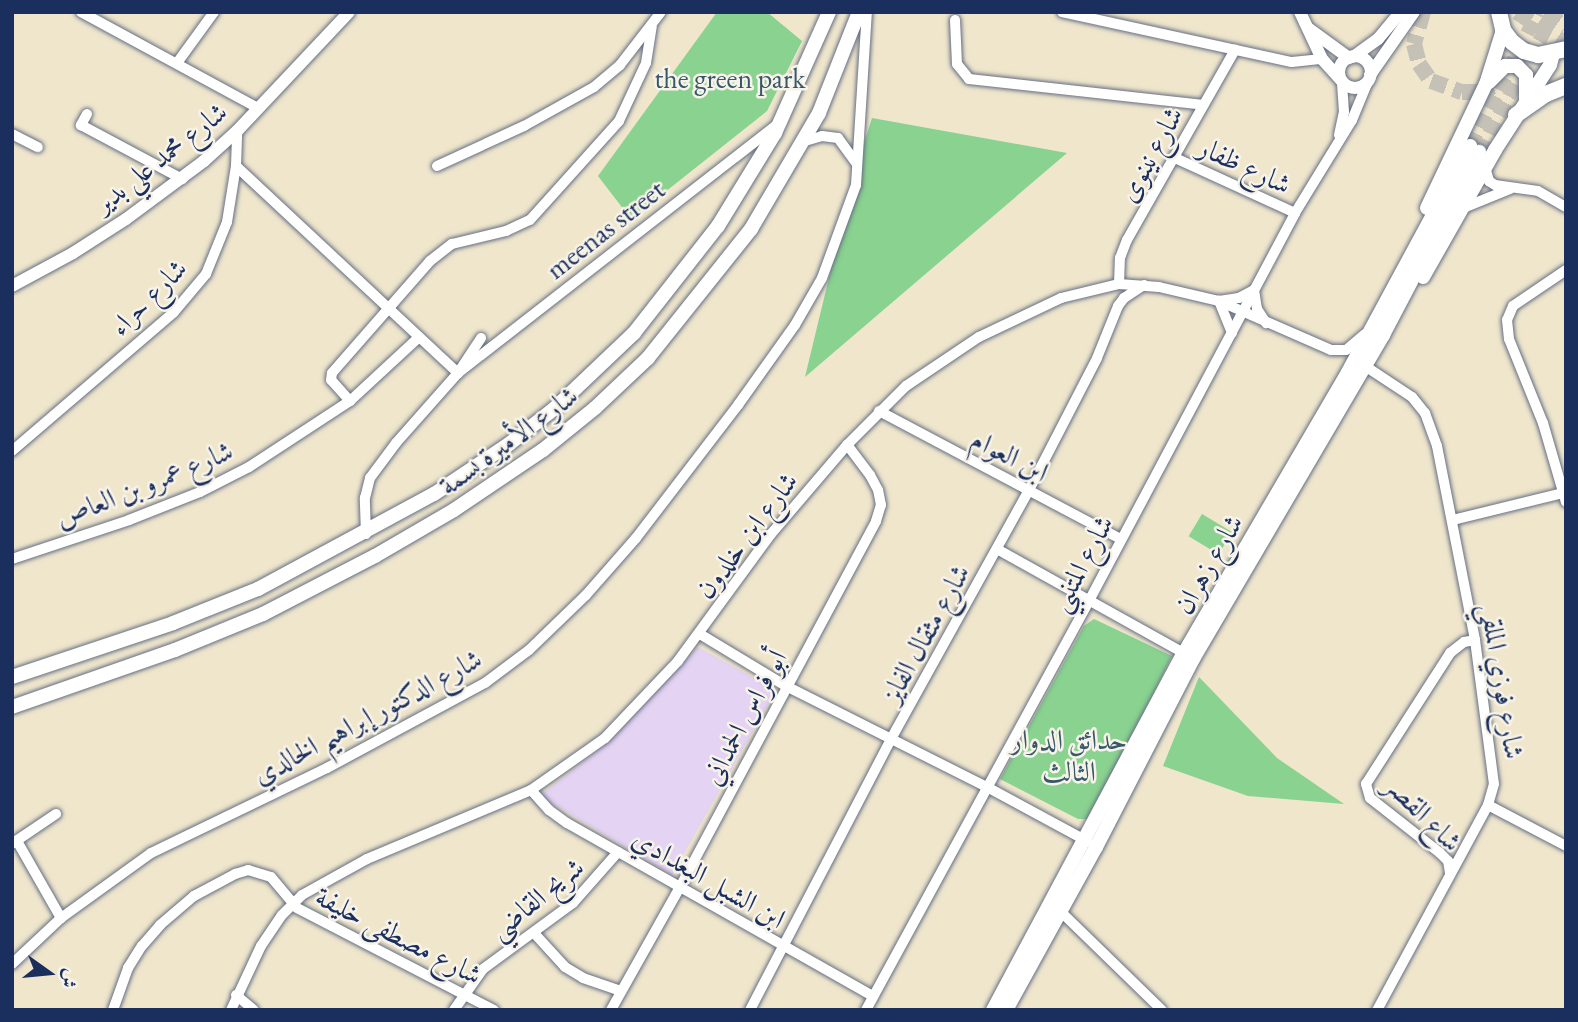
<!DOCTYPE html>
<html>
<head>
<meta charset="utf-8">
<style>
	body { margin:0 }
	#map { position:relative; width:1578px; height:1022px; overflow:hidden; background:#efe6cc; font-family:"EB Garamond",Amiri,serif }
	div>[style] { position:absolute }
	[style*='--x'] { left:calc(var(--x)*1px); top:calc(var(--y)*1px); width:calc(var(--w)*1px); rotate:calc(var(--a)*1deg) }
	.built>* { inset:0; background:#e4d3f2 }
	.green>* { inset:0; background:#89d28f; transform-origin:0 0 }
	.primary-tunnel>* { height:14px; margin-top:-7px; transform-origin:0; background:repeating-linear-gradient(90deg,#c5c1b6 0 14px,transparent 0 21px) }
	.trunk-tunnel>* { height:16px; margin-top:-8px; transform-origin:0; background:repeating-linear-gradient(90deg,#c5c1b6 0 16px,transparent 0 24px) }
	.roads { filter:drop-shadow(0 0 2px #656f84) drop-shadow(0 0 2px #656f84) }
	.minor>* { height:10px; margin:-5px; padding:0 5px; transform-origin:5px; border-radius:5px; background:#fff }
	.tertiary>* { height:12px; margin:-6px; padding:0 6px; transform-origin:6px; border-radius:6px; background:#fff }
	.tertiary>.ring { margin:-6px; padding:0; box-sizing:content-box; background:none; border:12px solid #fff; border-radius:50% }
	.primary>* { height:14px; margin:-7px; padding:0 7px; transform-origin:7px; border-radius:7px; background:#fff }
	.trunk>* { height:16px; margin:-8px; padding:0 8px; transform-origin:8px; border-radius:8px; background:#fff }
	span { translate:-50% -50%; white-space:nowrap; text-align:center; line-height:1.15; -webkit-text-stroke:5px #f7f3e8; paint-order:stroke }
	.park-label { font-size:28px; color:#36586a }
	.street-label { font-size:28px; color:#1b2f5e }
	.frame { position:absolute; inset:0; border:14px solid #1b2f5e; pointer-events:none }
	.north { position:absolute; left:14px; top:938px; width:70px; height:70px; -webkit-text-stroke:5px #f7f3e8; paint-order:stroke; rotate:105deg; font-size:19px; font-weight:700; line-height:28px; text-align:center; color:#1b2f5e }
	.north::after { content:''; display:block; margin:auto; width:24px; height:32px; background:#1b2f5e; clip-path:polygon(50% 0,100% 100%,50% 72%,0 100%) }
</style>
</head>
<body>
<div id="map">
	<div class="built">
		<div style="clip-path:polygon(698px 647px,776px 690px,672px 875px,543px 798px,543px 793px,595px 753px)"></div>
	</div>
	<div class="green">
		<div style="clip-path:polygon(717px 12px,767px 12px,802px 41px,767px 111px,631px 219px,598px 176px)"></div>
		<div style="clip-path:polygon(872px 118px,1067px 153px,805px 377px,853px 178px)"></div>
		<div style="left:1202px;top:514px;width:35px;height:26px;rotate:31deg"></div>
		<div style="clip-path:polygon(1094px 619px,1172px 656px,1093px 819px,1078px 819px,1000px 779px,1084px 626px)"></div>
		<div style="clip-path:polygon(1199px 677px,1277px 758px,1344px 804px,1248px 796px,1163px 766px)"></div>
	</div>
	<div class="primary-tunnel">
		<div style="--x:1470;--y:146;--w:150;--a:-63.1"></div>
		<div style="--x:1479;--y:152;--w:159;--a:-61.5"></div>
	</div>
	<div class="trunk-tunnel">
		<div style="--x:1423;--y:12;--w:33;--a:106"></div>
		<div style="--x:1414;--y:44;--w:21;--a:76"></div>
		<div style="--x:1419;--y:64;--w:21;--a:55"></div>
		<div style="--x:1431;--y:81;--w:33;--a:20"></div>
		<div style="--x:1462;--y:92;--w:16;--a:0"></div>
		<div style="--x:1478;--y:92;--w:17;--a:-21"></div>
		<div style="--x:1517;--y:12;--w:59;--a:33.1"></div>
		<div style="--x:1546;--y:12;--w:25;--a:37"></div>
	</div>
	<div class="roads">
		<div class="minor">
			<div style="--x:81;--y:12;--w:201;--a:28.5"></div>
			<div style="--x:1062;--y:12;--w:235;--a:12.3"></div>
			<div style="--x:1292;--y:62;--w:30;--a:-6"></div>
			<div style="--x:955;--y:20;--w:44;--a:87.4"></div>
			<div style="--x:957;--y:64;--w:19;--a:51"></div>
			<div style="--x:969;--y:79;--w:236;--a:6.3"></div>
			<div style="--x:177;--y:63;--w:63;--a:-54"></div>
			<div style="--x:87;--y:114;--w:13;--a:119"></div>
			<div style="--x:81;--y:125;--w:115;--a:28.1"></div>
			<div style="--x:12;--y:134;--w:29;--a:27"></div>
			<div style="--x:1339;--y:135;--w:24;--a:-78"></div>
			<div style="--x:1344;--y:112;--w:30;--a:-94"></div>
			<div style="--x:805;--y:141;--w:18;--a:-16"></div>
			<div style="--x:822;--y:136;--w:16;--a:7"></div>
			<div style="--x:838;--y:138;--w:32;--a:54"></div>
			<div style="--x:1175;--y:158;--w:132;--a:24.6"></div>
			<div style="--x:236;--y:166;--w:304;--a:43"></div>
			<div style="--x:458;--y:373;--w:403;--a:-37.9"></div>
			<div style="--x:437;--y:166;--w:96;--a:-24.7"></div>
			<div style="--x:524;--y:126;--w:80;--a:-29.1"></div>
			<div style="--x:594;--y:87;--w:34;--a:-40"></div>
			<div style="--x:620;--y:65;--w:67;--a:-52.3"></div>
			<div style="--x:1485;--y:167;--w:15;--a:74"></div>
			<div style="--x:1489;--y:181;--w:7;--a:34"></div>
			<div style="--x:1495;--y:185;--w:43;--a:7.9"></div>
			<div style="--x:1538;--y:191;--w:32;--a:30"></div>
			<div style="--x:1463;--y:208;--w:51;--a:-22"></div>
			<div style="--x:1566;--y:270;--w:64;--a:145.8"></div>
			<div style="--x:1513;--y:306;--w:15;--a:113"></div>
			<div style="--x:1507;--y:320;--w:19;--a:84"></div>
			<div style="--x:1509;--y:339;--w:91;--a:68"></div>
			<div style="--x:1543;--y:423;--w:82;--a:73.8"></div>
			<div style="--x:1119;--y:284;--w:26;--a:-88"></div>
			<div style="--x:1120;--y:258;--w:19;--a:-69"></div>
			<div style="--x:1127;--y:240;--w:219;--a:-60.4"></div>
			<div style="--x:1232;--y:333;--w:35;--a:-112"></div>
			<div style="--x:1219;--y:301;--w:20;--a:-9"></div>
			<div style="--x:1239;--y:298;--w:17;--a:-28"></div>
			<div style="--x:1254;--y:290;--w:19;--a:81"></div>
			<div style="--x:1257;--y:309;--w:17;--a:57"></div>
			<div style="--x:1365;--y:366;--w:56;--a:33.4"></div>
			<div style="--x:1412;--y:397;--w:21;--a:51"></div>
			<div style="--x:1425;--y:413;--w:35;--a:70"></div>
			<div style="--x:1437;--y:446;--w:198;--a:78.9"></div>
			<div style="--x:1475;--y:640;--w:145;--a:82.5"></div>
			<div style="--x:1494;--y:784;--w:22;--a:106"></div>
			<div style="--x:1488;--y:805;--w:233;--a:118.4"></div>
			<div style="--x:350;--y:401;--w:28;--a:-132"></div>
			<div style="--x:331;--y:380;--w:7;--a:-82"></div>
			<div style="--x:332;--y:373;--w:149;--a:-48.8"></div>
			<div style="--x:430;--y:261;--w:28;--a:-38"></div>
			<div style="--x:452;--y:244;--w:56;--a:-13.5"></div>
			<div style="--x:506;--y:231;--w:26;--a:-25"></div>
			<div style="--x:530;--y:220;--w:133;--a:-48"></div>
			<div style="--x:619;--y:121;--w:64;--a:-65"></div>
			<div style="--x:646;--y:63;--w:37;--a:-81"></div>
			<div style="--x:879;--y:411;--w:274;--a:27.9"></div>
			<div style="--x:12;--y:451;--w:213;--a:-40.6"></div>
			<div style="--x:174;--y:312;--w:50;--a:-49.9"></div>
			<div style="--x:206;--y:274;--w:56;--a:-68"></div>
			<div style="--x:227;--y:222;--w:57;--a:-80.9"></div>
			<div style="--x:236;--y:166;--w:35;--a:-88"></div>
			<div style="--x:1453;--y:520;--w:113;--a:-13.8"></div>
			<div style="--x:366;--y:534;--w:36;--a:-92"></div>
			<div style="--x:365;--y:498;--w:21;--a:-76"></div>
			<div style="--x:370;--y:478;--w:44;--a:-53.4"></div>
			<div style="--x:396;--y:443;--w:94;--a:-48.5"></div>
			<div style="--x:458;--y:373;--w:42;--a:-56.7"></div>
			<div style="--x:997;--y:549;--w:214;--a:29.1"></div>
			<div style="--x:12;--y:559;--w:123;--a:-18.4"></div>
			<div style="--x:129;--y:520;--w:76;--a:-21.5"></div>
			<div style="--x:200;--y:492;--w:55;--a:-27"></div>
			<div style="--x:249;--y:467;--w:121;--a:-33.2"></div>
			<div style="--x:350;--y:401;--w:94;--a:-42.8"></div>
			<div style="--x:700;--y:634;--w:100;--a:31.2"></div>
			<div style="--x:786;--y:686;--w:225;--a:26.7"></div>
			<div style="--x:987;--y:787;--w:114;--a:28.4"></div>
			<div style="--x:531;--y:790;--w:27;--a:48"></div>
			<div style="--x:549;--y:810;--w:22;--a:36"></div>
			<div style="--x:567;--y:823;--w:352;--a:29.5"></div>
			<div style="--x:1488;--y:805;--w:88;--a:27.7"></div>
			<div style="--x:17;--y:841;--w:89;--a:60.3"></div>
			<div style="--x:13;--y:843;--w:52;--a:-34"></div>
			<div style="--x:1450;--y:873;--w:12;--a:-99"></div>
			<div style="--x:1448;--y:861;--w:11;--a:-135"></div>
			<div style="--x:1440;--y:853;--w:89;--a:-141.8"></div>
			<div style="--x:1370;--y:798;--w:15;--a:-106"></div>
			<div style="--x:1366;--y:784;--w:156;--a:-57.3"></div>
			<div style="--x:1450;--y:653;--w:18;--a:-38"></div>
			<div style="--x:1464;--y:642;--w:11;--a:-10"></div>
			<div style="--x:1057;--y:908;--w:146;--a:44.2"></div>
			<div style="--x:534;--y:933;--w:46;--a:47.6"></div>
			<div style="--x:565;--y:967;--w:21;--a:31"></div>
			<div style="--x:583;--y:978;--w:40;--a:18.9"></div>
			<div style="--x:12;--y:964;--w:67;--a:-43.2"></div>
			<div style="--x:61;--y:918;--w:111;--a:-35.8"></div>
			<div style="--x:151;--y:853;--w:195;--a:-25.8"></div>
			<div style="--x:327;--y:768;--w:179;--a:-28.3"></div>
			<div style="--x:485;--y:683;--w:55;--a:-36.9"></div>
			<div style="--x:529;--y:650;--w:79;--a:-44"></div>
			<div style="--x:586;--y:595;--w:76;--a:-48.7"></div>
			<div style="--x:636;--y:538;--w:168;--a:-52.5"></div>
			<div style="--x:738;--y:405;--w:98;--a:-54.5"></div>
			<div style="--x:795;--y:325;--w:54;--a:-60.1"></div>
			<div style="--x:822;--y:278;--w:99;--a:-69.9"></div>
			<div style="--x:856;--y:185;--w:173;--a:-86.4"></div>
			<div style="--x:236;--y:995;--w:23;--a:40"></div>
			<div style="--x:113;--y:1010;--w:45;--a:-70.3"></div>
			<div style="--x:128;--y:968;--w:26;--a:-58"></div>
			<div style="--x:142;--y:946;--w:28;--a:-49"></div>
			<div style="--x:160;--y:925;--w:45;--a:-40.5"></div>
			<div style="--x:194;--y:896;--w:47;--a:-28.2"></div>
			<div style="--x:235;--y:874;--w:14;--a:-17"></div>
			<div style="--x:248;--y:870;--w:24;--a:17"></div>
			<div style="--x:271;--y:877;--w:40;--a:50"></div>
			<div style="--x:297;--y:908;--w:222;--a:27.4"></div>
			<div style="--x:231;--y:1010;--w:71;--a:-64.9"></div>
			<div style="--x:261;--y:946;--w:37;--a:-56"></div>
			<div style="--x:282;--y:915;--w:28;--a:-45"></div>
			<div style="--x:302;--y:895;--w:74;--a:-29"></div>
			<div style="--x:367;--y:859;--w:178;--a:-22.8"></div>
			<div style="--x:531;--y:790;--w:90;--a:-35.1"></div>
			<div style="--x:605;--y:738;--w:106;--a:-46.5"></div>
			<div style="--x:678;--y:661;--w:157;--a:-53.8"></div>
			<div style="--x:771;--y:534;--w:117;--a:-49.5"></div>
			<div style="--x:847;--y:445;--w:83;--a:-45"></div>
			<div style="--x:906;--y:386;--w:88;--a:-33.9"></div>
			<div style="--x:979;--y:337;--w:91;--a:-25.4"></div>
			<div style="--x:1061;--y:298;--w:60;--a:-13.6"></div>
			<div style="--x:1119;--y:284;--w:40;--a:4.3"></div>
			<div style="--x:1159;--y:287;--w:62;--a:13.1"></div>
			<div style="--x:1219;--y:301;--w:122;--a:23.6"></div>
			<div style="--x:1331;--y:350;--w:15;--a:0"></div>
			<div style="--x:1346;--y:350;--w:25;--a:-40"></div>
			<div style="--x:454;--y:1010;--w:50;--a:-54.7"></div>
			<div style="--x:483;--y:969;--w:112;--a:-36.3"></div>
			<div style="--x:573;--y:903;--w:68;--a:-48.6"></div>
			<div style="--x:611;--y:1010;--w:141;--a:-60.7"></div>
			<div style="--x:680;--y:887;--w:415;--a:-61.8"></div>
			<div style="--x:876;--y:521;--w:17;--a:-73"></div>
			<div style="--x:881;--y:505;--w:15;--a:-101"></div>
			<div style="--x:878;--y:490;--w:17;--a:-118"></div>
			<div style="--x:870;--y:475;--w:38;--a:-127"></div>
			<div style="--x:750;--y:1010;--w:305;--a:-62.5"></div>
			<div style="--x:891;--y:739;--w:285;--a:-61"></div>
			<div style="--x:1029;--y:490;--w:148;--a:-62.7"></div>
			<div style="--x:1097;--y:358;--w:56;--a:-68"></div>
			<div style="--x:1118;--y:306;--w:10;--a:-53"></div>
			<div style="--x:1124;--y:298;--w:24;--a:-33"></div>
			<div style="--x:866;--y:1010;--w:468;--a:-61.4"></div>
			<div style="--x:1090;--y:599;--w:437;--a:-62"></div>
			<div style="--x:1295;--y:213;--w:109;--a:-58.5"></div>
			<div style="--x:1352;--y:120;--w:44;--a:-67.5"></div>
		</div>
		<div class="tertiary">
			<div style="--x:1300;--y:12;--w:52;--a:64.9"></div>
			<div style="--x:1322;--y:59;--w:27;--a:48"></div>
			<div style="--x:1308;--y:28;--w:51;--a:36.2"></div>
			<div class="ring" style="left:1339px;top:56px;width:20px;height:20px"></div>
			<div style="--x:1353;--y:57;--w:31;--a:-36"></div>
			<div style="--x:1378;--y:39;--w:35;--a:-50"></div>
			<div style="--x:1370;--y:75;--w:77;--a:-55.1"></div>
			<div style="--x:12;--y:286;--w:69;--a:-28.4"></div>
			<div style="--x:73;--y:253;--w:63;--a:-32.7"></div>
			<div style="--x:126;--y:219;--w:97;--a:-36.6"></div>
			<div style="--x:204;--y:161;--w:45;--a:-42.3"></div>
			<div style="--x:237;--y:131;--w:163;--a:-46.7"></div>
		</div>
		<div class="primary">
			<div style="--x:1489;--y:82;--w:23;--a:-45"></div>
			<div style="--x:1505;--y:66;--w:12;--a:0"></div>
			<div style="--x:1517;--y:66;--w:13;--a:45"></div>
			<div style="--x:1526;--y:75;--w:24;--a:90"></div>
			<div style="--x:1427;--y:208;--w:137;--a:-64.6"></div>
			<div style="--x:1486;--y:84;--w:57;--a:-72.5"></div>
			<div style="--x:1423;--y:277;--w:146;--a:-60.4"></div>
			<div style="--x:1495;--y:150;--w:101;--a:-57.1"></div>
			<div style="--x:1550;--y:65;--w:11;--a:-75"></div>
			<div style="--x:12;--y:677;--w:170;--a:-18.5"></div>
			<div style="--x:173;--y:623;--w:92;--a:-21.8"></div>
			<div style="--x:258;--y:589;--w:200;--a:-28.4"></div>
			<div style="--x:434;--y:494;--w:90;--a:-33.7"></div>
			<div style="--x:509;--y:444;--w:58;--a:-38"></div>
			<div style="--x:555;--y:408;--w:109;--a:-43.5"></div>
			<div style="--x:634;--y:333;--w:136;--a:-51.9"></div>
			<div style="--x:718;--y:226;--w:109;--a:-58.5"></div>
			<div style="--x:775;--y:133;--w:133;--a:-65.9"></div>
			<div style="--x:12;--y:707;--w:173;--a:-19.3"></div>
			<div style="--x:175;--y:650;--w:95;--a:-22.2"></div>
			<div style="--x:263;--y:614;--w:126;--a:-27.4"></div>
			<div style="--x:375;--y:556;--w:91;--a:-30.2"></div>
			<div style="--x:454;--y:510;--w:107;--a:-34"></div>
			<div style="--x:543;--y:450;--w:67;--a:-38.9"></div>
			<div style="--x:595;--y:408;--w:73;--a:-43.3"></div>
			<div style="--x:648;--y:358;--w:165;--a:-51.4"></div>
			<div style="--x:751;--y:229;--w:134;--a:-59.6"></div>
			<div style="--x:819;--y:113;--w:109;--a:-68.4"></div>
			<div style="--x:993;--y:1010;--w:405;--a:-61.9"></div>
			<div style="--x:1184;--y:653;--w:325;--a:-59.7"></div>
			<div style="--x:1348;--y:372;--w:257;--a:-61.6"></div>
			<div style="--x:1006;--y:1010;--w:186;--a:-61.1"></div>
			<div style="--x:1096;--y:847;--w:212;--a:-62.7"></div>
			<div style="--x:1193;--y:659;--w:376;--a:-59.6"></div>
			<div style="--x:1383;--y:335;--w:207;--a:-62.3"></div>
		</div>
		<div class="trunk">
			<div style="--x:1499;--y:12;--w:18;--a:77"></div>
			<div style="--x:1503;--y:30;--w:15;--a:53"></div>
			<div style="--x:1512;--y:42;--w:15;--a:37"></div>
			<div style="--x:1524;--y:51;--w:15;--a:16"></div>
			<div style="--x:1538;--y:55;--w:29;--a:-12"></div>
			<div style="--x:1516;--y:115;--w:37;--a:-35"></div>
			<div style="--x:1546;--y:94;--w:22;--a:-22"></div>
		</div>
	</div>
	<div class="park-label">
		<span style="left:730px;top:78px">the green park</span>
		<span style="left:1069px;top:755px">حدائق الدوار<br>الثالث</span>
	</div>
	<div class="street-label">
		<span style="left:1150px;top:154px;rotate:-61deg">شارع نينوى</span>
		<span style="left:160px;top:157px;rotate:-38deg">شارع محمد علي بدير</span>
		<span style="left:1245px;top:165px;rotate:25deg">شارع ظفار</span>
		<span style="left:605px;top:229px;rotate:-38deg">meenas street</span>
		<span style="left:148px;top:297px;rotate:-45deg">شارع حراء</span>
		<span style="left:508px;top:440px;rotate:-36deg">شارع الأميرة بسمة</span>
		<span style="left:1010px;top:455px;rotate:27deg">ابن العوام</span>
		<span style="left:144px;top:484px;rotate:-22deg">شارع عمرو بن العاص</span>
		<span style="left:746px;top:535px;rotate:-53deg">شارع ابن خلدون</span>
		<span style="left:1081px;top:563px;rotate:-62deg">شارع المتنبي</span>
		<span style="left:1208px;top:564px;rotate:-60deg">شارع زهران</span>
		<span style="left:925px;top:633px;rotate:-61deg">شارع مثقال الفايز</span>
		<span style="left:1503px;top:681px;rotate:81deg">شارع فوزي الملقي</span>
		<span style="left:367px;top:716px;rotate:-28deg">شارع الدكتور إبراهيم الخالدي</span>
		<span style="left:744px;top:717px;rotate:-62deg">أبو فراس الحمداني</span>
		<span style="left:1424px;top:813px;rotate:45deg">شاع القصر</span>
		<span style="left:709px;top:878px;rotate:30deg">ابن الشبل البغدادي</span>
		<span style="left:536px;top:898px;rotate:-39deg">شريح القاضي</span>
		<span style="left:399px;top:935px;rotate:27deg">شارع مصطفى خليفة</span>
	</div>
	<div class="frame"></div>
	<div class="north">ش</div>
</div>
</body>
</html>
